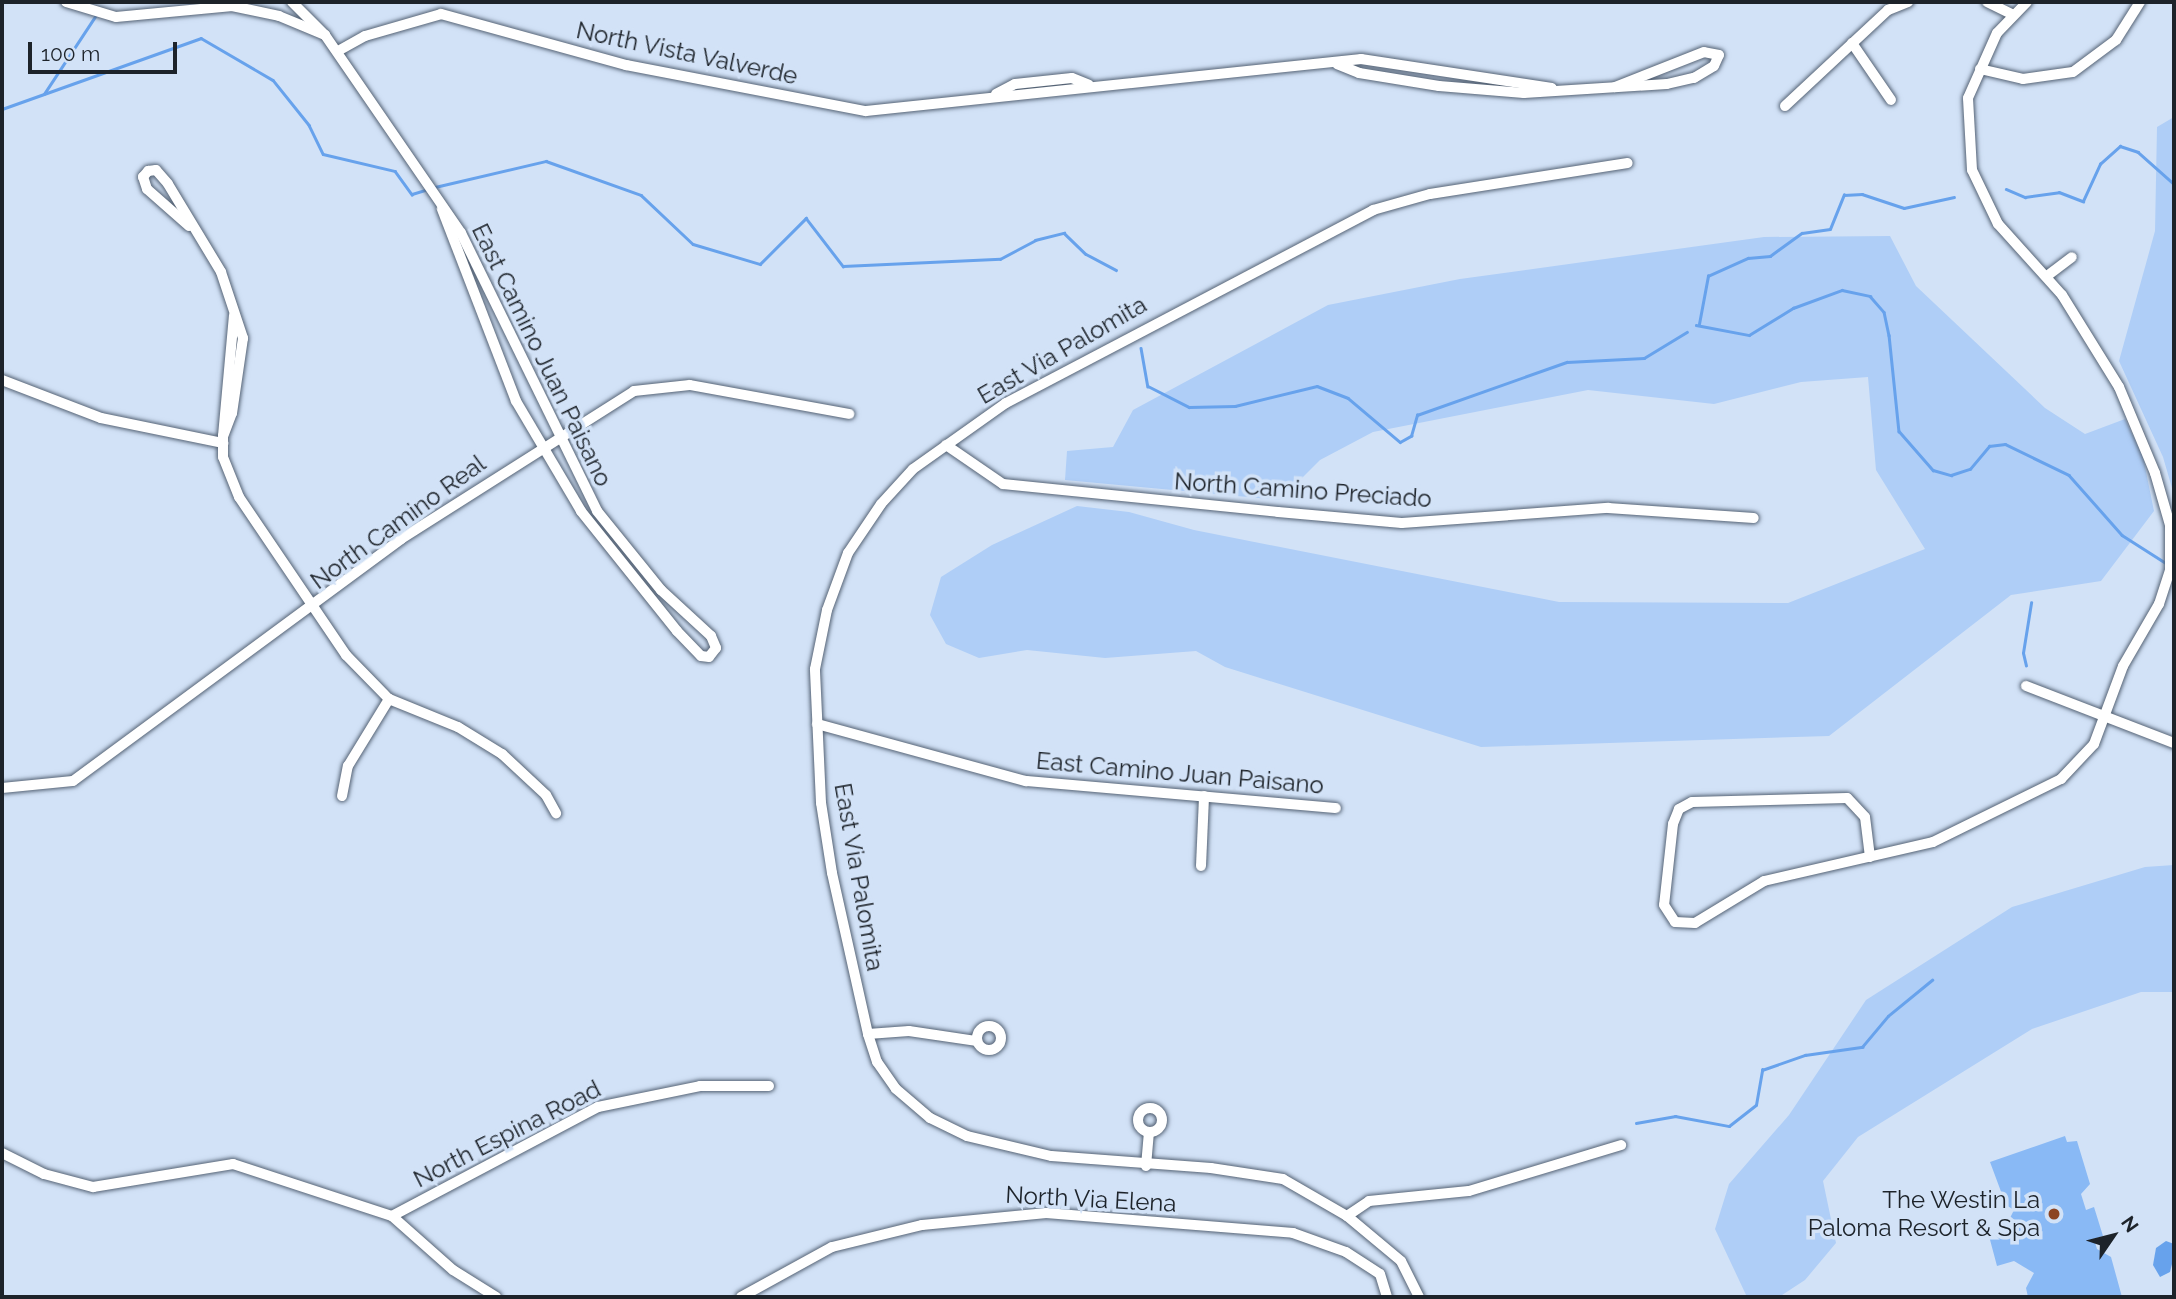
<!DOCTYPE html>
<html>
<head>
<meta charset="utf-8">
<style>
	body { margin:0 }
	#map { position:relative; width:2176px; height:1299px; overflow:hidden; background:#d2e2f7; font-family:Raleway,sans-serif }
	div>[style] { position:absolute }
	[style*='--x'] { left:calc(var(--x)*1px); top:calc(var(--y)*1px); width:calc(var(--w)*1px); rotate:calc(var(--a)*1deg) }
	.green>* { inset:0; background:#afcef7 }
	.water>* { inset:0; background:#67a2ec }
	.stream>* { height:2.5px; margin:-1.25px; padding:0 1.25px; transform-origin:1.25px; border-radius:1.25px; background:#67a2ec }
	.building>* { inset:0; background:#89b9f5 }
	.roads { filter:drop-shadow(0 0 2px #556375) drop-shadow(0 0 2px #556375) }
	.minor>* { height:10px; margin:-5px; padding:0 5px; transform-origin:5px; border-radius:5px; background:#fff }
	.minor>.ring { margin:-5px; padding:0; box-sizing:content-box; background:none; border:10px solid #fff; border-radius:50% }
	.dots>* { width:19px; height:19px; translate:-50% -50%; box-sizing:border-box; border:4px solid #d2e2f7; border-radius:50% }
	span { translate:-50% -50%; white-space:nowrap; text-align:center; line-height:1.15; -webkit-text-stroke:7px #d2e2f7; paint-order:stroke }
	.street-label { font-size:24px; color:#1d232a }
	.poi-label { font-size:24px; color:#1d232a }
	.right { translate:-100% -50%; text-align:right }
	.frame { position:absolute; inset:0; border:4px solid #1d232a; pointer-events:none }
	.north { position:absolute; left:2078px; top:1201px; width:70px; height:70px; -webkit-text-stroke:5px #d2e2f7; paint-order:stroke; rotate:55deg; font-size:19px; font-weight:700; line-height:28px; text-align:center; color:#1d232a }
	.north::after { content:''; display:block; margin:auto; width:24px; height:32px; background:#1d232a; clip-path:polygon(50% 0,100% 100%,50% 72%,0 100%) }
	.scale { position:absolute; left:28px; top:42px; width:149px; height:32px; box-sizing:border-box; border:4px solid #1d232a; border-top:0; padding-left:9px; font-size:21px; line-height:24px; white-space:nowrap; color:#1d232a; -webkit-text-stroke:5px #d2e2f7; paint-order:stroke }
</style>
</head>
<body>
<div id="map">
	<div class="green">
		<div style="clip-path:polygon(2174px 117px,2174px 495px,2163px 457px,2119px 361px,2155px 231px,2157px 127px)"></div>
		<div style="clip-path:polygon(1890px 236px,1916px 286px,2045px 408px,2085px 434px,2125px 419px,2143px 457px,2154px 511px,2101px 581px,2011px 595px,1829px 736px,1481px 747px,1225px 667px,1196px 651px,1105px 658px,1027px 650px,979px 658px,946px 644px,930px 615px,941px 577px,992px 545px,1077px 506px,1129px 512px,1194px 530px,1559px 602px,1788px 603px,1925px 549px,1876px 470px,1868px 377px,1801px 382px,1714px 404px,1588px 390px,1373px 432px,1320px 460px,1280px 500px,1065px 480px,1067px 451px,1113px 447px,1133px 410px,1328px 305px,1460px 279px,1764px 237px)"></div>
		<div style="clip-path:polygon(2174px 865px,2174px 992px,2141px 992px,2032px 1029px,1858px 1137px,1823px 1181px,1836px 1243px,1805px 1280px,1779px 1297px,1747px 1297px,1715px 1229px,1729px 1184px,1789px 1115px,1866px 1000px,2012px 907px,2145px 867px)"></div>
	</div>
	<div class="water">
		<div style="clip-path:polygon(2166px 1241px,2174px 1244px,2174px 1256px,2170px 1272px,2160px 1277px,2153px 1265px,2156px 1248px)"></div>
	</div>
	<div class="stream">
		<div style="--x:44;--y:94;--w:95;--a:-56.6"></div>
		<div style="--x:2;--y:109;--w:211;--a:-19.6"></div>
		<div style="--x:201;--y:38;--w:83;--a:30.3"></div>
		<div style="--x:273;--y:80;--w:58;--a:51.3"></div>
		<div style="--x:309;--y:125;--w:32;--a:64"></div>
		<div style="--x:323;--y:154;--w:74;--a:13.3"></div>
		<div style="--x:395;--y:171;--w:29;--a:54"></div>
		<div style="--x:412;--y:194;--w:17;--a:-17"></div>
		<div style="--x:435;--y:187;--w:114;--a:-13.2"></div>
		<div style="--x:546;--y:161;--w:101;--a:19.7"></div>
		<div style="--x:641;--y:195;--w:71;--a:43.3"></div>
		<div style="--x:693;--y:244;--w:70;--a:16.6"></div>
		<div style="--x:760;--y:264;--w:65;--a:-45"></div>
		<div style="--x:806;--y:218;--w:61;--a:52.4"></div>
		<div style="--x:843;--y:266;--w:157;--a:-2.6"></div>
		<div style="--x:1000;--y:259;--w:40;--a:-28"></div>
		<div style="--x:1035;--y:240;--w:30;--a:-14"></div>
		<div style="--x:1064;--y:233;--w:30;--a:44"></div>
		<div style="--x:1086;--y:254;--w:34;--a:28"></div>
		<div style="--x:2006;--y:189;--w:21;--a:23"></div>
		<div style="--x:2025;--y:197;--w:34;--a:-8"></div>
		<div style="--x:2059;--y:192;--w:26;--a:21"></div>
		<div style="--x:2083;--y:201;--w:41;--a:-65.3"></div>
		<div style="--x:2100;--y:164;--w:27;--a:-42"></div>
		<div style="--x:2120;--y:146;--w:19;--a:18"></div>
		<div style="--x:2138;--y:152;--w:48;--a:41.6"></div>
		<div style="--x:1699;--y:324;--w:49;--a:-79.4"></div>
		<div style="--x:1708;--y:276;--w:44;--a:-24.2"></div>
		<div style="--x:1748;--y:258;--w:22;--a:-5"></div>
		<div style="--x:1770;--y:256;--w:39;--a:-36"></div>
		<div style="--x:1802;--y:233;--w:28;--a:-8"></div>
		<div style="--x:1830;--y:229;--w:37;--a:-68"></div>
		<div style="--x:1844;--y:195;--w:18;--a:-3"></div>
		<div style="--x:1862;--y:194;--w:44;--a:18.4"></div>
		<div style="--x:1904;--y:208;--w:51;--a:-12.4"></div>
		<div style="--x:1696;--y:325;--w:54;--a:10.7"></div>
		<div style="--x:1749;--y:335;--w:52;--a:-31.5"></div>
		<div style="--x:1793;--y:308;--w:52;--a:-20.2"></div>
		<div style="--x:1842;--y:290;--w:29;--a:12"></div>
		<div style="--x:1870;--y:296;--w:21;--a:49"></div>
		<div style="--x:1884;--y:312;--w:24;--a:78"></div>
		<div style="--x:1889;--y:335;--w:97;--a:84.1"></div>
		<div style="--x:1899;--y:431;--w:52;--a:48.9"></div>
		<div style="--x:1933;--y:470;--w:19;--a:16"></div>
		<div style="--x:1951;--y:475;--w:20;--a:-18"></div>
		<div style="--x:1970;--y:469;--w:30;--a:-50"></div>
		<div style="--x:1989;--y:446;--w:16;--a:-7"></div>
		<div style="--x:2005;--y:444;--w:71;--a:25.8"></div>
		<div style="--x:2069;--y:475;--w:80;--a:48.5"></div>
		<div style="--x:2122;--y:535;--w:52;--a:32.5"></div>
		<div style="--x:1141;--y:348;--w:39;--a:80"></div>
		<div style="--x:1148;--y:386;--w:46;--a:27.1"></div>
		<div style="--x:1189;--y:407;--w:46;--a:-1.2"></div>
		<div style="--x:1235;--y:406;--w:84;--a:-13.7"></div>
		<div style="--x:1317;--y:386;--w:33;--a:21"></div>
		<div style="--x:1348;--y:398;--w:68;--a:40.2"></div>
		<div style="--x:1400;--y:442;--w:13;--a:-29"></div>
		<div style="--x:1411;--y:436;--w:22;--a:-74"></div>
		<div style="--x:1417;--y:415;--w:159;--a:-19.5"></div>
		<div style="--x:1567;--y:362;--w:77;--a:-3"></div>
		<div style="--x:1644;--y:358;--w:50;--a:-31.2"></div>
		<div style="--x:2026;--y:666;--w:13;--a:-103"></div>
		<div style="--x:2023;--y:653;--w:51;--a:-80.9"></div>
		<div style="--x:1636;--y:1123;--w:40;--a:-10"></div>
		<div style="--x:1675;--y:1116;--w:55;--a:10.5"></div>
		<div style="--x:1729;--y:1126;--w:34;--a:-38"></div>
		<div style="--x:1756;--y:1105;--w:36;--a:-80"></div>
		<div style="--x:1762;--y:1070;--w:46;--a:-19.2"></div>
		<div style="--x:1805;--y:1055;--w:58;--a:-8"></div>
		<div style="--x:1862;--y:1047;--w:40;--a:-50"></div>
		<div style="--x:1888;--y:1016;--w:57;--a:-39.3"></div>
	</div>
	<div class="building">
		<div style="clip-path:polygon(2065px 1136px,2067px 1142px,2077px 1141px,2090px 1184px,2081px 1194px,2086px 1210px,2094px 1207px,2103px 1236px,2094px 1239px,2097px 1249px,2111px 1257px,2122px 1297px,2028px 1297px,2026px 1288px,2034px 1273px,2014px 1261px,1997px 1266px,1989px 1236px,2004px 1230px,2014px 1210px,2006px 1205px,1990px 1162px)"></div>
	</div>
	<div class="roads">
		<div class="minor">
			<div style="--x:66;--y:2;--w:52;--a:16.7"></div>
			<div style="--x:116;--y:17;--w:117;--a:-5.4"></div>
			<div style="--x:232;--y:6;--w:48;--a:12"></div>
			<div style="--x:279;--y:16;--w:50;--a:22.4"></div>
			<div style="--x:325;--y:35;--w:47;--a:-135"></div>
			<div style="--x:1987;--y:2;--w:28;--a:26"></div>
			<div style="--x:325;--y:35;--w:240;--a:55.5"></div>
			<div style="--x:461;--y:233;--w:309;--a:63.9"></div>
			<div style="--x:597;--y:511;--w:102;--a:51"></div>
			<div style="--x:661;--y:590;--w:68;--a:42.6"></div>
			<div style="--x:711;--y:636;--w:13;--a:67"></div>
			<div style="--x:716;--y:648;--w:11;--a:128"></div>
			<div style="--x:709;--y:657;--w:8;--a:-173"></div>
			<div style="--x:701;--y:656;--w:35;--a:-134"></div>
			<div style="--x:677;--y:631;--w:154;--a:-128.7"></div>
			<div style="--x:581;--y:511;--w:128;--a:-120.6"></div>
			<div style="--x:516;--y:401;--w:206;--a:-111.1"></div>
			<div style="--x:1852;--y:43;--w:69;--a:55.6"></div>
			<div style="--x:338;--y:51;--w:31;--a:-29"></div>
			<div style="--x:365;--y:36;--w:79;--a:-16.1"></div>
			<div style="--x:441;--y:14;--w:192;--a:15.4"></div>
			<div style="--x:626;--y:65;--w:244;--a:10.9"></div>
			<div style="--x:866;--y:111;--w:498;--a:-6"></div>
			<div style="--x:1361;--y:59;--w:193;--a:8.6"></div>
			<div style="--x:1337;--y:64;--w:24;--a:22"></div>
			<div style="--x:1359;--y:73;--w:81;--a:9.2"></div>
			<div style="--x:1439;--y:86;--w:85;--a:4.7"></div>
			<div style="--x:1524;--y:93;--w:143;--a:-3.6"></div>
			<div style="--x:1667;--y:84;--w:28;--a:-13"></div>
			<div style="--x:1694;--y:78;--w:23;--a:-31"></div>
			<div style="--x:1714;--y:66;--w:12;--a:-66"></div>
			<div style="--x:1719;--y:55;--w:15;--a:-169"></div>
			<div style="--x:1704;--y:52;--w:96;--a:158.5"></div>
			<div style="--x:1980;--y:69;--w:44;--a:13.1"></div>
			<div style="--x:2023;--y:79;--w:50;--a:-8"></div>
			<div style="--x:2073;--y:72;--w:54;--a:-36.7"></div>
			<div style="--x:2116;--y:40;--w:45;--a:-57.7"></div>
			<div style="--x:996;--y:94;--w:21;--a:-28"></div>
			<div style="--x:1015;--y:84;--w:57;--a:-6"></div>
			<div style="--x:1072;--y:78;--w:18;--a:22"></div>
			<div style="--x:1785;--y:106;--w:141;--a:-43"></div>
			<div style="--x:1888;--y:10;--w:22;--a:-22"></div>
			<div style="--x:189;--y:226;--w:56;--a:-138.6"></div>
			<div style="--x:147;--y:189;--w:13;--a:-108"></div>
			<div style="--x:143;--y:177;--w:8;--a:-50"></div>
			<div style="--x:148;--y:171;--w:8;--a:-7"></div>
			<div style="--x:156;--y:170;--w:18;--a:49"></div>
			<div style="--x:168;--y:184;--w:103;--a:58.9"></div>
			<div style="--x:221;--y:272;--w:70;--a:71.6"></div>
			<div style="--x:243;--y:338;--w:76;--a:98.3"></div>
			<div style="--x:232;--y:413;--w:25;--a:111"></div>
			<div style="--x:223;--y:436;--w:121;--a:-84.8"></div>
			<div style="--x:2047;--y:276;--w:31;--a:-37"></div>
			<div style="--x:2;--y:380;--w:106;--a:21"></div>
			<div style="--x:101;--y:418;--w:125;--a:11.6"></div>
			<div style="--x:223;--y:436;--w:21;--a:90"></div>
			<div style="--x:223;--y:457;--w:43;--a:68.2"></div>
			<div style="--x:239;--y:497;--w:191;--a:55.9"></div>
			<div style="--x:346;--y:655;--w:62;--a:45.7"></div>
			<div style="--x:389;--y:699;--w:74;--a:22.1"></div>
			<div style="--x:458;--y:727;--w:52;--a:31.5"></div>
			<div style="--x:502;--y:754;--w:60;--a:43"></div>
			<div style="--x:546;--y:795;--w:21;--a:61"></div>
			<div style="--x:946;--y:445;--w:69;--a:34.4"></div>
			<div style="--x:1003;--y:484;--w:276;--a:5.8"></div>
			<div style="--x:1278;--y:512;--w:124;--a:5.1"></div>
			<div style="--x:1402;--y:523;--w:207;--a:-4.2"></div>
			<div style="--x:1608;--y:508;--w:146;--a:3.9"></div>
			<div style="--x:2026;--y:686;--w:159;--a:21.1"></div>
			<div style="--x:817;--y:724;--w:217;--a:15.3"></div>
			<div style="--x:1026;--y:781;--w:311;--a:5"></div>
			<div style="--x:2;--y:788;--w:71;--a:-5.6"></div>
			<div style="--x:73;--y:781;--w:408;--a:-36.4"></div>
			<div style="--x:401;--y:539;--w:276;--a:-32.4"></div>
			<div style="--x:634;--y:391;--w:56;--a:-6.1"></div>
			<div style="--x:690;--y:385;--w:162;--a:10.3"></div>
			<div style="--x:342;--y:796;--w:31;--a:-79"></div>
			<div style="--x:348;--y:766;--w:79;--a:-58.5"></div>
			<div style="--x:1870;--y:857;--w:40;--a:-97.1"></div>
			<div style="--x:1865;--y:817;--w:26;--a:-133"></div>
			<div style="--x:1847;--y:798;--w:155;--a:178.5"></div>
			<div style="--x:1692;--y:802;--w:15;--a:152"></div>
			<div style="--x:1679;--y:809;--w:16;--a:112"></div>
			<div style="--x:1673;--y:824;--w:81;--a:96.3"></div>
			<div style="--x:1664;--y:905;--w:20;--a:57"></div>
			<div style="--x:1675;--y:922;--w:20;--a:3"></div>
			<div style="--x:1695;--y:923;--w:81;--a:-31.3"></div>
			<div style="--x:1764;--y:881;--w:173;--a:-13"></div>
			<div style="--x:1933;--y:842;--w:143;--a:-26.2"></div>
			<div style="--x:2061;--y:779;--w:48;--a:-46.7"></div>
			<div style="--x:2094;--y:744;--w:83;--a:-69.6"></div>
			<div style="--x:2123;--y:666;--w:72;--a:-59.9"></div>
			<div style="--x:2159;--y:604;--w:36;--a:-72"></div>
			<div style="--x:2170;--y:570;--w:45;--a:-90"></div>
			<div style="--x:2170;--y:525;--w:54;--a:-106.1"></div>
			<div style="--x:2155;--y:473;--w:93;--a:-112.7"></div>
			<div style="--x:2119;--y:387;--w:108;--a:-121.8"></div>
			<div style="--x:2062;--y:295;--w:96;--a:-132"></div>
			<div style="--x:1998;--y:224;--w:60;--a:-115.7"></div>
			<div style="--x:1972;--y:170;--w:72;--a:-93.2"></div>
			<div style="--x:1968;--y:98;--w:71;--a:-66"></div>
			<div style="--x:1997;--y:33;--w:43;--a:-45.9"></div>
			<div style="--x:1201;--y:866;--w:70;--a:-87.5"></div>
			<div class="ring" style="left:977px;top:1026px;width:14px;height:14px"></div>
			<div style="--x:868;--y:1034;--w:41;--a:-4.2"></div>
			<div style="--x:909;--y:1031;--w:69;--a:8.4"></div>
			<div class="ring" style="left:1138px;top:1108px;width:14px;height:14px"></div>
			<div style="--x:2;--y:1153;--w:47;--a:26.6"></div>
			<div style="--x:44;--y:1174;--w:51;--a:14.9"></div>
			<div style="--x:93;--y:1187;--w:142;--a:-9.3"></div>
			<div style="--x:233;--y:1164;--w:167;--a:18.1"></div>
			<div style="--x:392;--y:1216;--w:81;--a:41.5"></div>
			<div style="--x:453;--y:1270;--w:51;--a:32.1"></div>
			<div style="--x:1146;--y:1166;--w:34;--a:-85"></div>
			<div style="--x:392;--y:1216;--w:233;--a:-27.9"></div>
			<div style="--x:598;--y:1107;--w:104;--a:-11.6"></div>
			<div style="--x:700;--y:1086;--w:69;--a:0"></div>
			<div style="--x:1347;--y:1216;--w:27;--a:-34"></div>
			<div style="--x:1369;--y:1201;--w:100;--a:-5.7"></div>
			<div style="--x:1469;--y:1191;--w:159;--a:-16.8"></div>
			<div style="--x:741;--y:1297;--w:104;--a:-28.8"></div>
			<div style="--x:832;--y:1247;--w:93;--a:-13.7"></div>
			<div style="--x:922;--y:1225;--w:125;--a:-5.5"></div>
			<div style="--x:1046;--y:1213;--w:248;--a:4.6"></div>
			<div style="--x:1293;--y:1233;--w:56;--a:19.7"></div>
			<div style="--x:1346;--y:1252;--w:40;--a:32.9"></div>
			<div style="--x:1380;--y:1274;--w:24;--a:73"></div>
			<div style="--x:1419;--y:1297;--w:40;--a:-116.6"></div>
			<div style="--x:1401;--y:1261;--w:70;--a:-140.2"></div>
			<div style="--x:1347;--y:1216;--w:74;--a:-150"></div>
			<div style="--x:1283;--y:1179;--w:73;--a:-171.3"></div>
			<div style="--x:1211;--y:1168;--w:160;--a:-175.7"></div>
			<div style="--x:1051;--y:1156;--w:86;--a:-166.6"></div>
			<div style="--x:967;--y:1136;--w:41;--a:-154.1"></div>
			<div style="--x:930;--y:1118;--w:45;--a:-139.5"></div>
			<div style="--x:896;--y:1089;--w:33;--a:-125"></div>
			<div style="--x:877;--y:1062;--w:29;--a:-108"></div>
			<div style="--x:868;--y:1034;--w:165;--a:-102.6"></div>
			<div style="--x:832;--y:873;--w:71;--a:-98.9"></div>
			<div style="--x:821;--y:803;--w:134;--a:-92.6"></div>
			<div style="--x:815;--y:669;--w:60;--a:-78.5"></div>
			<div style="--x:827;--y:610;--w:61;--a:-69.8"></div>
			<div style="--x:848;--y:553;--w:59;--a:-56"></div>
			<div style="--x:881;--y:504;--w:47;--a:-47.6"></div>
			<div style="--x:913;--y:469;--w:114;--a:-35.4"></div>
			<div style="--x:1006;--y:403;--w:415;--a:-27.7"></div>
			<div style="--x:1373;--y:210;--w:59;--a:-15.7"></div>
			<div style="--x:1430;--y:194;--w:200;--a:-8.9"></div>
		</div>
	</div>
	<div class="dots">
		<div style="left:2054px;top:1214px;background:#8c4422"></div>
	</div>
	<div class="street-label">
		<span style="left:687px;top:53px;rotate:12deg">North Vista Valverde</span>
		<span style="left:1062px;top:350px;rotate:-30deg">East Via Palomita</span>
		<span style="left:542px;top:355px;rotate:64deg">East Camino Juan Paisano</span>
		<span style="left:1303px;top:490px;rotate:4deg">North Camino Preciado</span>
		<span style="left:398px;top:522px;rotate:-36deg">North Camino Real</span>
		<span style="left:1180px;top:773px;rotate:5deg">East Camino Juan Paisano</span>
		<span style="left:859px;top:877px;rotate:80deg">East Via Palomita</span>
		<span style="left:507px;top:1134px;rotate:-27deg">North Espina Road</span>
		<span style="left:1091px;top:1199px;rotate:3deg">North Via Elena</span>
	</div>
	<div class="poi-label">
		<span class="right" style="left:2040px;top:1214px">The Westin La<br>Paloma Resort &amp; Spa</span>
	</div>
	<div class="frame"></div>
	<div class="north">N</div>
	<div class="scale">100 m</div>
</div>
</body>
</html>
